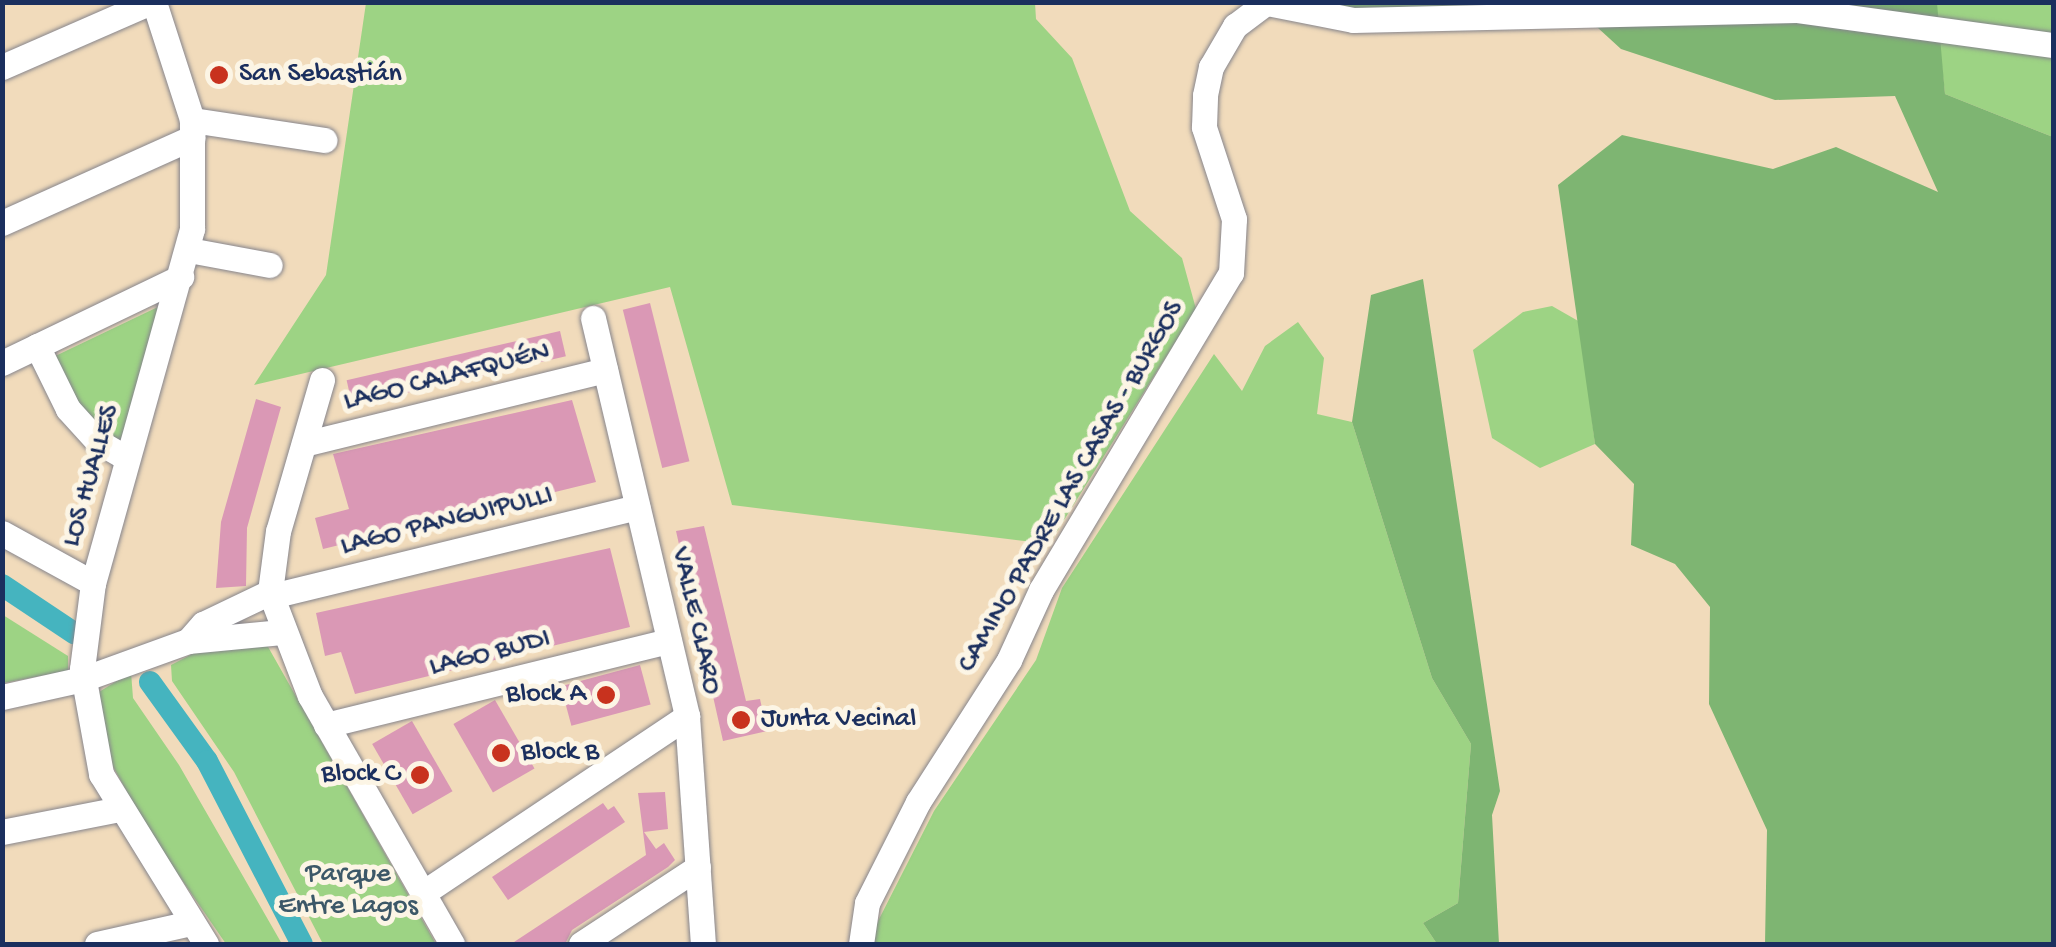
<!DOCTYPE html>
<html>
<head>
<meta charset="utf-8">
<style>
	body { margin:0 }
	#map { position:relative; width:2056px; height:947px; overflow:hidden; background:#f1dbbb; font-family:"Gochi Hand",sans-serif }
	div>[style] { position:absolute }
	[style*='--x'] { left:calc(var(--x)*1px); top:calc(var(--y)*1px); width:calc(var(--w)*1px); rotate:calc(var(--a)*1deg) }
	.green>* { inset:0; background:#9dd384 }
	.forest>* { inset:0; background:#7eb572 }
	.canal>* { height:22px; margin:-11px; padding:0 11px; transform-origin:11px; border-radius:11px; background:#45b4bf }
	.building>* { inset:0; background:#da98b5; transform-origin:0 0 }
	.roads { filter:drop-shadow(0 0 2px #86858c) drop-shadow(0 0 2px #86858c) }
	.minor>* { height:25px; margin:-12.5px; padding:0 12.5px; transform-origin:12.5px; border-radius:12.5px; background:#fff }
	.dots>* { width:28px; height:28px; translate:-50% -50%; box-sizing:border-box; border:5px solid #fcf5e5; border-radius:50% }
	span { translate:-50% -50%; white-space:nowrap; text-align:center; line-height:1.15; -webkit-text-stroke:10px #fcf5e5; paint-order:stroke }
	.poi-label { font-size:28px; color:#1b2f5e }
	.left { translate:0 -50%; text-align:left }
	.right { translate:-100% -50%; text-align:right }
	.street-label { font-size:28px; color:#1b2f5e }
	.park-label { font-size:28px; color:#3c5868 }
	.frame { position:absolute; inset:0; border:5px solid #1b2f5e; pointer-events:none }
</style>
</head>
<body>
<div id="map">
	<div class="green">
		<div style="clip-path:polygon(366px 3px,1035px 3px,1036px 19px,1072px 58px,1130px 211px,1182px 258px,1196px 309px,1049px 544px,732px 505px,670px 287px,254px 385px,326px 275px)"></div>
		<div style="clip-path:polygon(1935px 3px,2053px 3px,2053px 137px,1945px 94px)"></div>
		<div style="clip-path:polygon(162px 305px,120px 446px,96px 433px,49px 359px)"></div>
		<div style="clip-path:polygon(1552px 306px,1580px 322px,1595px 444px,1540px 468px,1492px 438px,1473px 350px,1523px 312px)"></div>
		<div style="clip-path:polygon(1298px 322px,1324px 358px,1317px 414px,1352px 422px,1432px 678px,1471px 744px,1458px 903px,1423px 923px,1437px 944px,874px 944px,875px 927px,934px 811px,1036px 660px,1062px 588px,1214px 354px,1242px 391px,1265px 346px)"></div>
		<div style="clip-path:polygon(3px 615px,68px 656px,68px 671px,3px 683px)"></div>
		<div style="clip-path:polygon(267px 645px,436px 944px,323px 944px,234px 772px,172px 681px,171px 665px,196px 652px)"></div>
		<div style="clip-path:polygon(131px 672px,133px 698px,179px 765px,282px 944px,226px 944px,149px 832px,110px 761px,99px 692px)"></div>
	</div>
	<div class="forest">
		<div style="clip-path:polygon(1319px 3px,1937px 3px,1945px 94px,2053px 137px,2053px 944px,1765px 944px,1767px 830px,1709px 704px,1710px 607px,1675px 564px,1631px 545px,1634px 484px,1595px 444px,1558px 185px,1622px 135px,1773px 169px,1836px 147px,1938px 192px,1895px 96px,1775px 100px,1621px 49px,1598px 28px,1556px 7px,1354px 11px)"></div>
		<div style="clip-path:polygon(1423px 279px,1500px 791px,1492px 815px,1499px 944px,1437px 944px,1423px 923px,1458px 903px,1471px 744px,1432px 678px,1352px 422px,1371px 295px)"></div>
	</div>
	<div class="canal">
		<div style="--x:2;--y:585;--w:87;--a:33.7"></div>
		<div style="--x:150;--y:682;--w:97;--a:54.2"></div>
		<div style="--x:207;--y:761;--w:206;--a:62.6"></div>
	</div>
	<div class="building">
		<div style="left:650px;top:303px;width:163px;height:28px;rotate:76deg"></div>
		<div style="left:560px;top:331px;width:26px;height:219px;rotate:77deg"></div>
		<div style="clip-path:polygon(256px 399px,281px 407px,247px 528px,246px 586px,216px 588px,221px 522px)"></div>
		<div style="clip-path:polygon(572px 400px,596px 482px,323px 549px,315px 518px,349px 509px,333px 454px)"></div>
		<div style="clip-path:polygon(704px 526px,746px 701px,760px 699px,767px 731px,723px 741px,676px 531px)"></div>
		<div style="clip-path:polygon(610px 548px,630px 627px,355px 694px,341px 652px,325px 656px,316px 613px)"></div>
		<div style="left:640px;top:665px;width:41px;height:82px;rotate:75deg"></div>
		<div style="left:495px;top:700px;width:79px;height:48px;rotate:60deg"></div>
		<div style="left:412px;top:721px;width:81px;height:46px;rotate:60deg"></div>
		<div style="clip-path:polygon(665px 792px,668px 829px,644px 832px,656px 849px,664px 843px,675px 860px,668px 867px,572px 930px,565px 944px,511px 944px,646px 855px,638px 793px)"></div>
		<div style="clip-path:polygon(603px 803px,608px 810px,614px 806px,625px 822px,508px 900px,492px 877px)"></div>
	</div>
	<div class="roads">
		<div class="minor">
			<div style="--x:154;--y:2;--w:124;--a:72.1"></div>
			<div style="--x:192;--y:120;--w:109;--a:90"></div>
			<div style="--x:192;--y:229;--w:368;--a:105.6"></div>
			<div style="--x:93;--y:583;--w:87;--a:97.3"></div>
			<div style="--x:82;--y:669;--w:107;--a:79.7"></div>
			<div style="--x:101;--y:774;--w:200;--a:58.3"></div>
			<div style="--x:1267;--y:3;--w:88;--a:11.2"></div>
			<div style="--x:1353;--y:20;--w:444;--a:-1.3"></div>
			<div style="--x:1797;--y:10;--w:259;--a:7.8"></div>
			<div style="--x:2;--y:67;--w:163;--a:-23.6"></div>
			<div style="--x:192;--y:120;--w:134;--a:8.6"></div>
			<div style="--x:2;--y:223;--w:209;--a:-24.2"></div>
			<div style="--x:189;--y:250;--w:82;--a:10.5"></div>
			<div style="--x:593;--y:318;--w:409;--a:76.7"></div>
			<div style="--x:687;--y:716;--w:229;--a:86"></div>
			<div style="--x:37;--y:346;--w:70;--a:63.8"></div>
			<div style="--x:68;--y:409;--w:43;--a:47.8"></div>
			<div style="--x:97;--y:441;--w:34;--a:30"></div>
			<div style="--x:2;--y:363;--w:199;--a:-25.7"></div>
			<div style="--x:322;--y:380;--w:157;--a:106.2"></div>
			<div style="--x:278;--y:531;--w:62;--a:97.5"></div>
			<div style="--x:270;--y:592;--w:111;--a:69"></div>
			<div style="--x:310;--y:696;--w:286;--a:60.2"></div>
			<div style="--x:304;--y:444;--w:310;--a:-13.8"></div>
			<div style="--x:2;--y:533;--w:104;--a:28.8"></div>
			<div style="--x:272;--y:596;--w:376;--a:-13.7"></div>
			<div style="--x:188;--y:641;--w:23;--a:-49"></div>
			<div style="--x:203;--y:624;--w:74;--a:-25.5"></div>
			<div style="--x:2;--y:697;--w:83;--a:-12.5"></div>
			<div style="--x:83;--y:679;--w:112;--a:-19.9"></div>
			<div style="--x:188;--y:641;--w:94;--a:-5.5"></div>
			<div style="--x:326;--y:725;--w:353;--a:-13.8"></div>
			<div style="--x:2;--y:832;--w:119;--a:-11.1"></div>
			<div style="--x:423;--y:893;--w:318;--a:-33.8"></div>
			<div style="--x:97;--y:944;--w:96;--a:-12.6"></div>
			<div style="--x:581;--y:944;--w:140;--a:-33.3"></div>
			<div style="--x:861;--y:944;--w:41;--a:-81.7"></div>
			<div style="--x:867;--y:903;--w:113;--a:-63.2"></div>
			<div style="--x:918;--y:802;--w:169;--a:-57.3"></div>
			<div style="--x:1009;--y:660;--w:77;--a:-65.4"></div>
			<div style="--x:1041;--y:590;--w:370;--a:-59.1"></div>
			<div style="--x:1231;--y:273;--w:54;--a:-86.8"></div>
			<div style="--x:1234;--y:219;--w:97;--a:-108.1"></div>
			<div style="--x:1204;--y:127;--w:32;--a:-88"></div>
			<div style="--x:1205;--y:95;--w:29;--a:-78"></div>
			<div style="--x:1211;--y:67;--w:48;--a:-59.7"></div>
			<div style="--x:1235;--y:26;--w:40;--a:-37"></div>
		</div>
	</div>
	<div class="dots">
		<div style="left:219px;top:75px;background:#c8321e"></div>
		<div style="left:606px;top:695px;background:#c8321e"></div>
		<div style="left:741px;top:720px;background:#c8321e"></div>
		<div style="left:501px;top:753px;background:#c8321e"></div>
		<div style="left:420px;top:775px;background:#c8321e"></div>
	</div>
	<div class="poi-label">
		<span class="left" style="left:239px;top:75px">San Sebastián</span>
		<span class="right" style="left:586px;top:695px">Block A</span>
		<span class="left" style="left:761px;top:720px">Junta Vecinal</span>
		<span class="left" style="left:521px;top:753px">Block B</span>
		<span class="right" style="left:400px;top:775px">Block C</span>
	</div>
	<div class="street-label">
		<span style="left:447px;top:378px;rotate:-14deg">LAGO CALAFQUÉN</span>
		<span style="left:92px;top:476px;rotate:-74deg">LOS HUALLES</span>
		<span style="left:1072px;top:487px;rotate:-60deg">CAMINO PADRE LAS CASAS - BURGOS</span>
		<span style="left:447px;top:522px;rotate:-14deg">LAGO PANGUIPULLI</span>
		<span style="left:695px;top:621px;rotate:77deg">VALLE CLARO</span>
		<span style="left:490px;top:654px;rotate:-14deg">LAGO BUDI</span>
	</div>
	<div class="park-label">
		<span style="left:348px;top:891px">Parque<br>Entre Lagos</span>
	</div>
	<div class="frame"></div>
</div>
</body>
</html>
